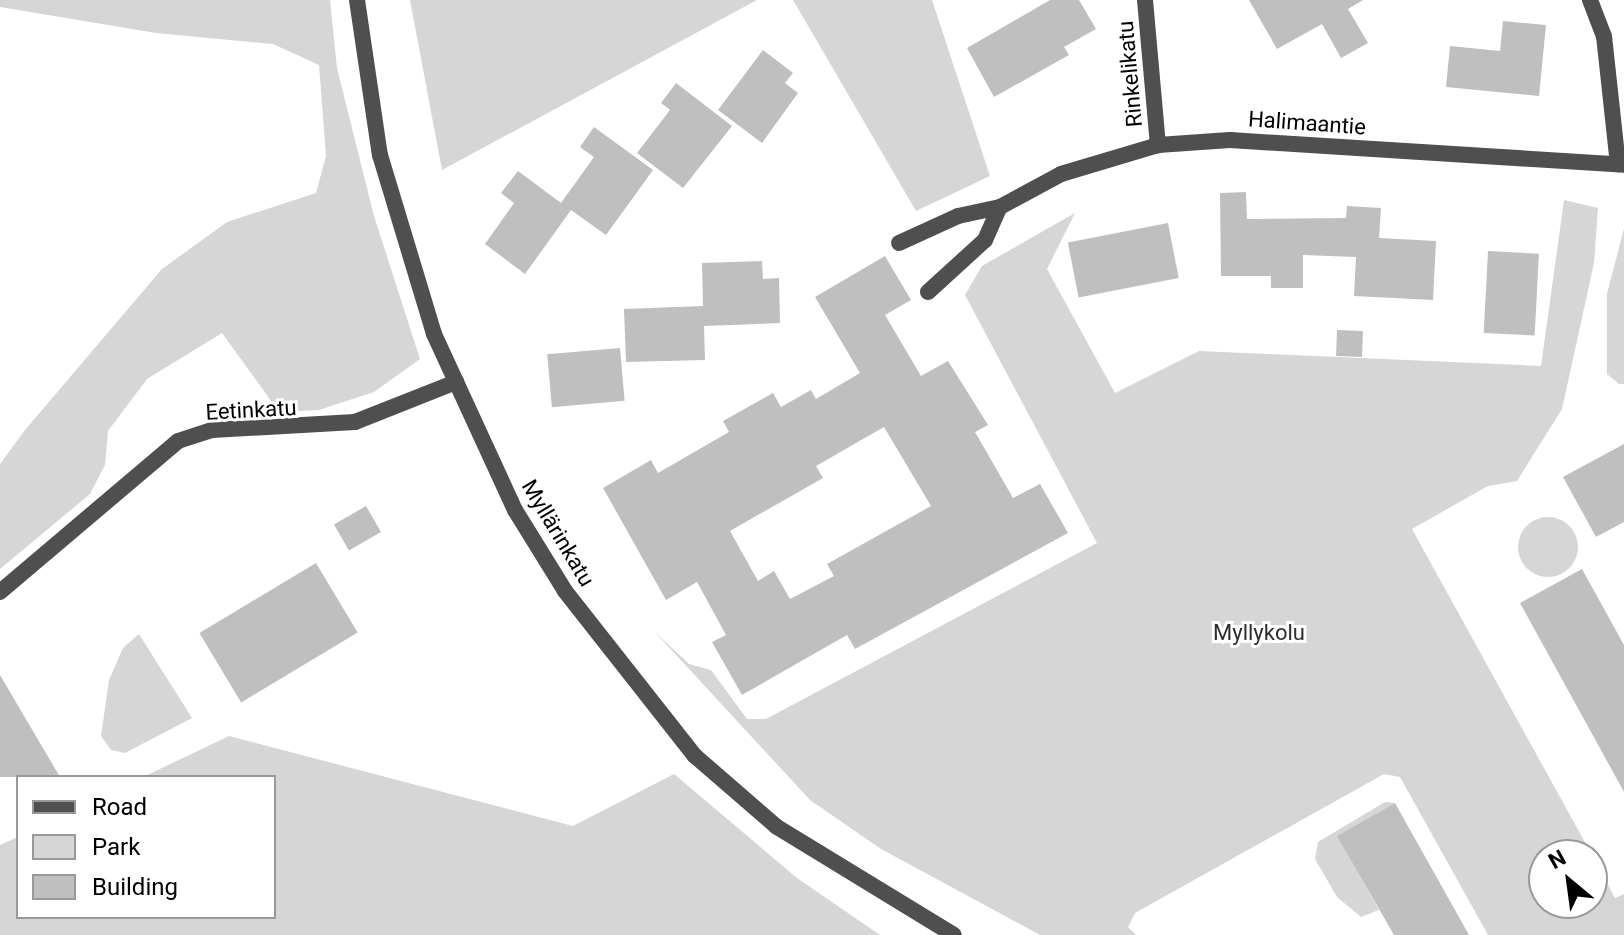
<!DOCTYPE html>
<html>
<head>
<meta charset="utf-8">
<style>
	body { margin:0 }
	#map { position:relative; width:1624px; height:935px; overflow:hidden; background:#fff; font-family:Roboto,sans-serif }
	div>[style] { position:absolute }
	[style*='--x'] { left:calc(var(--x)*1px); top:calc(var(--y)*1px); width:calc(var(--w)*1px); rotate:calc(var(--a)*1deg) }
	.green>* { inset:0; background:#d6d6d6 }
	.round { border-radius:50% }
	.building>* { inset:0; background:#bfbfbf; transform-origin:0 0 }
	.service>* { height:16px; margin:-8px; padding:0 8px; transform-origin:8px; border-radius:8px; background:#4f4f4f }
	.minor>* { height:16px; margin:-8px; padding:0 8px; transform-origin:8px; border-radius:8px; background:#4f4f4f }
	.tertiary>* { height:16px; margin:-8px; padding:0 8px; transform-origin:8px; border-radius:8px; background:#4f4f4f }
	span { translate:-50% -50%; white-space:nowrap; text-align:center; line-height:1.15; -webkit-text-stroke:6px #fff; paint-order:stroke }
	.street-label { font-size:22px; color:#000 }
	.park-label { font-size:22px; color:#2d2d2d }
	.legend { position:absolute; left:16px; top:775px; width:260px; height:144px; box-sizing:border-box; background:#fff; border:2px solid #999; margin:0; padding:10px 14px; list-style:none; font-size:24px; color:#000 }
	.legend li { display:flex; align-items:center; gap:16px; height:40px }
	.legend b { width:40px; border:2px solid #999 }
	.north { position:absolute; left:1528px; top:839px; width:80px; height:80px; box-sizing:border-box; background:#fff; border:2px solid #999; border-radius:50%; rotate:331deg; font-size:22px; font-weight:700; line-height:32px; text-align:center; color:#000 }
	.north::after { content:''; display:block; margin:auto; width:28px; height:36px; background:#000; clip-path:polygon(50% 0,100% 100%,50% 72%,0 100%) }
</style>
</head>
<body>
<div id="map">
	<div class="green">
		<div style="clip-path:polygon(0 0,330px 0,337px 68px,374px 216px,420px 359px,374px 392px,319px 410px,279px 412px,222px 333px,147px 379px,108px 431px,105px 465px,90px 494px,0 569px,0 464px,25px 430px,162px 269px,227px 222px,316px 193px,326px 156px,319px 65px,273px 44px,156px 33px,0 7px)"></div>
		<div style="clip-path:polygon(410px 0,757px 0,442px 170px)"></div>
		<div style="clip-path:polygon(793px 0,932px 0,990px 176px,916px 211px)"></div>
		<div style="clip-path:polygon(1564px 200px,1598px 208px,1594px 263px,1562px 409px,1517px 481px,1488px 486px,1412px 529px,1592px 855px,1544px 855px,1544px 903px,1592px 903px,1592px 855px,1615px 898px,1624px 894px,1624px 935px,1488px 935px,1400px 777px,1384px 774px,1135px 913px,1128px 927px,1136px 935px,1040px 935px,881px 849px,810px 800px,655px 632px,689px 664px,711px 670px,747px 719px,766px 719px,1097px 543px,965px 295px,982px 266px,1075px 213px,1047px 269px,1115px 393px,1199px 351px,1541px 366px)"></div>
		<div style="clip-path:polygon(1624px 228px,1624px 384px,1619px 384px,1607px 374px,1607px 294px)"></div>
		<div class="round" style="left:1518px;top:517px;width:60px;height:60px"></div>
		<div style="clip-path:polygon(139px 634px,192px 718px,125px 753px,111px 750px,101px 736px,109px 680px,123px 648px)"></div>
		<div style="clip-path:polygon(229px 736px,573px 826px,674px 774px,797px 878px,880px 935px,0 935px,0 845px,18px 837px,18px 917px,274px 917px,274px 777px,143px 777px)"></div>
		<div style="clip-path:polygon(1385px 802px,1395px 803px,1338px 836px,1379px 910px,1361px 917px,1337px 897px,1315px 859px,1318px 842px)"></div>
	</div>
	<div class="building">
		<div style="clip-path:polygon(1050px 0,1079px 0,1096px 29px,1064px 47px,1069px 55px,994px 97px,967px 48px)"></div>
		<div style="clip-path:polygon(1249px 0,1363px 0,1348px 9px,1368px 43px,1341px 58px,1322px 24px,1277px 49px)"></div>
		<div style="clip-path:polygon(1503px 21px,1546px 25px,1539px 96px,1446px 87px,1450px 46px,1500px 51px)"></div>
		<div style="clip-path:polygon(763px 50px,793px 73px,785px 83px,798px 93px,762px 143px,718px 110px)"></div>
		<div style="clip-path:polygon(676px 83px,732px 126px,683px 188px,637px 153px,670px 110px,661px 103px)"></div>
		<div style="clip-path:polygon(594px 127px,653px 170px,606px 235px,571px 210px,525px 274px,485px 244px,514px 203px,501px 193px,518px 171px,561px 203px,594px 157px,580px 147px)"></div>
		<div style="clip-path:polygon(1246px 192px,1247px 219px,1346px 218px,1347px 206px,1381px 208px,1379px 238px,1436px 241px,1433px 300px,1354px 296px,1356px 257px,1303px 255px,1303px 288px,1271px 288px,1271px 276px,1221px 276px,1220px 193px)"></div>
		<div style="left:1168px;top:223px;width:56px;height:102px;rotate:79deg"></div>
		<div style="left:1488px;top:251px;width:51px;height:82px;rotate:3deg"></div>
		<div style="clip-path:polygon(evenodd,885px 256px,911px 300px,885px 315px,921px 376px,948px 361px,988px 425px,975px 432px,1013px 498px,1040px 484px,1068px 533px,855px 649px,847px 635px,742px 695px,712px 642px,726px 635px,697px 582px,666px 600px,603px 488px,651px 460px,658px 473px,729px 432px,723px 421px,773px 393px,781px 407px,811px 390px,816px 399px,860px 373px,815px 297px,885px 256px,884px 427px,931px 506px,827px 564px,834px 576px,790px 599px,774px 571px,758px 581px,730px 531px,823px 478px,816px 466px,884px 427px)"></div>
		<div style="clip-path:polygon(762px 261px,763px 279px,779px 278px,780px 323px,704px 326px,705px 360px,626px 362px,624px 309px,703px 306px,702px 263px)"></div>
		<div style="left:1337px;top:330px;width:26px;height:26px;rotate:2deg"></div>
		<div style="left:620px;top:348px;width:53px;height:73px;rotate:85deg"></div>
		<div style="clip-path:polygon(1624px 444px,1624px 522px,1596px 537px,1563px 477px)"></div>
		<div style="left:366px;top:506px;width:30px;height:37px;rotate:60deg"></div>
		<div style="left:316px;top:563px;width:81px;height:136px;rotate:59deg"></div>
		<div style="clip-path:polygon(1582px 569px,1624px 645px,1624px 792px,1520px 603px)"></div>
		<div style="clip-path:polygon(0 675px,60px 777px,0 777px)"></div>
		<div style="clip-path:polygon(1395px 803px,1469px 935px,1394px 935px,1337px 836px)"></div>
	</div>
	<div class="service">
		<div style="--x:0;--y:592;--w:233;--a:-40.3"></div>
		<div style="--x:178;--y:441;--w:36;--a:-18"></div>
		<div style="--x:212;--y:430;--w:143;--a:-3.2"></div>
		<div style="--x:355;--y:422;--w:109;--a:-21.6"></div>
	</div>
	<div class="minor">
		<div style="--x:1145;--y:0;--w:146;--a:84.9"></div>
		<div style="--x:1590;--y:0;--w:39;--a:69"></div>
		<div style="--x:1604;--y:36;--w:129;--a:83.8"></div>
		<div style="--x:899;--y:243;--w:65;--a:-24.6"></div>
		<div style="--x:958;--y:216;--w:43;--a:-12.1"></div>
		<div style="--x:1000;--y:207;--w:69;--a:-28.4"></div>
		<div style="--x:1061;--y:174;--w:101;--a:-16.6"></div>
		<div style="--x:1158;--y:145;--w:72;--a:-4"></div>
		<div style="--x:1230;--y:140;--w:395;--a:3.6"></div>
		<div style="--x:928;--y:292;--w:77;--a:-42.4"></div>
		<div style="--x:985;--y:240;--w:36;--a:-66"></div>
	</div>
	<div class="tertiary">
		<div style="--x:357;--y:0;--w:157;--a:81.6"></div>
		<div style="--x:380;--y:155;--w:187;--a:73.2"></div>
		<div style="--x:434;--y:334;--w:194;--a:65.3"></div>
		<div style="--x:515;--y:510;--w:95;--a:58.3"></div>
		<div style="--x:565;--y:591;--w:210;--a:51.8"></div>
		<div style="--x:695;--y:756;--w:108;--a:40.9"></div>
		<div style="--x:777;--y:827;--w:207;--a:31.4"></div>
	</div>
	<div class="street-label">
		<span style="left:1130px;top:74px;rotate:-95deg">Rinkelikatu</span>
		<span style="left:1307px;top:123px;rotate:4deg">Halimaantie</span>
		<span style="left:251px;top:410px;rotate:-3deg">Eetinkatu</span>
		<span style="left:558px;top:533px;rotate:59deg">Myllärinkatu</span>
	</div>
	<div class="park-label">
		<span style="left:1259px;top:633px">Myllykolu</span>
	</div>
	<ul class="legend">
	<li><b style="height:10px;background:#4f4f4f"></b>Road</li>
	<li><b style="height:22px;background:#d6d6d6"></b>Park</li>
	<li><b style="height:22px;background:#bfbfbf"></b>Building</li>
	</ul>
	<div class="north">N</div>
</div>
</body>
</html>
